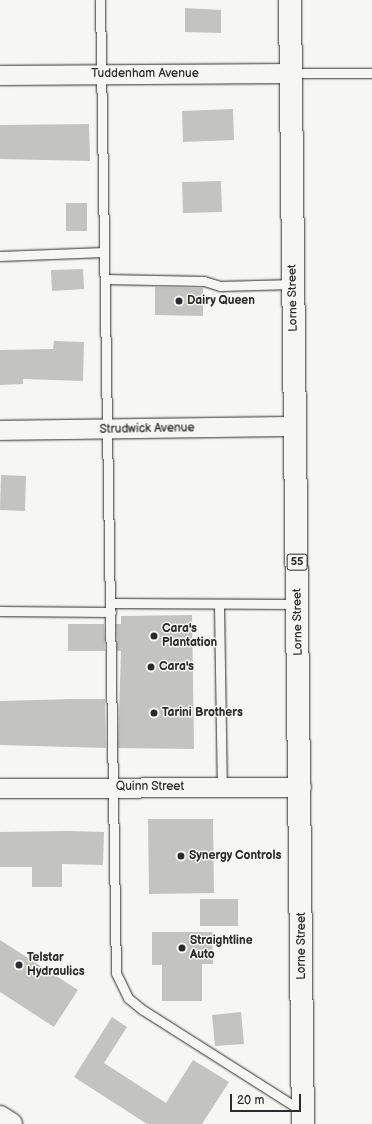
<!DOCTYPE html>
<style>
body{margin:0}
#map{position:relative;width:372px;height:1124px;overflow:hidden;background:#f6f6f2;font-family:"Balsamiq Sans",sans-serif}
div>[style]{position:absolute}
.building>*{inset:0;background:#c3c3c0}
.roads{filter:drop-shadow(0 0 1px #2b2b2b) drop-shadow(0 0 1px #2b2b2b)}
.lane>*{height:9px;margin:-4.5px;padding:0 4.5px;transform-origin:4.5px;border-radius:4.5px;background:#f6f6f2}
.street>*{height:19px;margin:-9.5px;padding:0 9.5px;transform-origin:9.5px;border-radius:9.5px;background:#f6f6f2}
.secondary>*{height:22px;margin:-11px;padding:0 11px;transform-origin:11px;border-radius:11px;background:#f6f6f2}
.primary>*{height:22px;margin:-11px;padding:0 11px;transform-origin:11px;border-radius:11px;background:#f6f6f2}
.dots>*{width:11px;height:11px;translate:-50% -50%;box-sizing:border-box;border:2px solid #f6f6f2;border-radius:50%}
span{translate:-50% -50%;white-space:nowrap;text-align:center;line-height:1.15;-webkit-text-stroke:3px #f6f6f2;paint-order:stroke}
.shield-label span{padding:1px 3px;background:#f6f6f2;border:1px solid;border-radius:3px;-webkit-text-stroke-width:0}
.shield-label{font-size:11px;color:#2b2b2b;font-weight:700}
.street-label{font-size:12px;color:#2b2b2b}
.poi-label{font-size:12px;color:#2b2b2b;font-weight:700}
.left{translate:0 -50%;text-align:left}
.scale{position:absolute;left:230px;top:1094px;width:71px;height:18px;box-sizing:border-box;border:2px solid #2b2b2b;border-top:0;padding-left:5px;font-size:12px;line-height:14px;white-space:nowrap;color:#2b2b2b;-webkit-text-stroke:3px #f6f6f2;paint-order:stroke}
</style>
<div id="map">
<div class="building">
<i style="clip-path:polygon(185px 8px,221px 10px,221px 33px,185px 32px)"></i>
<i style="clip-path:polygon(233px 109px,234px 140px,183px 142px,182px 111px)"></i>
<i style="clip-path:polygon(89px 124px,90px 161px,0 159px,0 125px)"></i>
<i style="clip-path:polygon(221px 181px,222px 212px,183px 213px,182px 182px)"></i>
<i style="clip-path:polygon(66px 203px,87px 203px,87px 231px,66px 231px)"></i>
<i style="clip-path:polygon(83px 269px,84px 289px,52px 291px,51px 270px)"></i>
<i style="clip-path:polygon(155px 287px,203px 288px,203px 316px,155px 315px)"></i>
<i style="clip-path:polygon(54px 341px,84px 342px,83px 381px,23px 379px,23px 384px,0 385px,0 350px,53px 349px)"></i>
<i style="clip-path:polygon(1px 475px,26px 476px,25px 511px,0 510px)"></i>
<i style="clip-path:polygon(192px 615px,194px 749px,118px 748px,121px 651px,117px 651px,116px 624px,121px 624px,121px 616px)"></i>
<i style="clip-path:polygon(68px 624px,104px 624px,105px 651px,68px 651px)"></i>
<i style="clip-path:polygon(73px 699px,105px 699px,106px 748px,0 745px,0 701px)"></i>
<i style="clip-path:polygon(148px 819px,213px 819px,214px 893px,149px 894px)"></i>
<i style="clip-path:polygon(68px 831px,104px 832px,103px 865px,62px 864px,62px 887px,32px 887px,32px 867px,0 867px,0 832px)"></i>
<i style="clip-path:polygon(200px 899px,238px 899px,238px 926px,200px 926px)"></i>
<i style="clip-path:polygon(152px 932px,212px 932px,213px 964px,202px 964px,202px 1001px,162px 1001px,162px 965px,152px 965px)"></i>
<i style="clip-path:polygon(0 940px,78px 990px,54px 1027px,0 992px)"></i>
<i style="clip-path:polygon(241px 1012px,244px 1044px,215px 1046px,212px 1015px)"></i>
<i style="clip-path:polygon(112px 1017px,127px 1027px,104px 1063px,166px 1103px,193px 1060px,229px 1082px,202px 1124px,147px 1124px,74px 1077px)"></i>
</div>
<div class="roads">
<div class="lane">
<i style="left:100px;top:0;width:973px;rotate:89.06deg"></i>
<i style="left:116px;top:973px;width:28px;rotate:64deg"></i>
<i style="left:128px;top:998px;width:19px;rotate:39deg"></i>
<i style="left:143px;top:1010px;width:188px;rotate:32.4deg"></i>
<i style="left:291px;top:73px;width:81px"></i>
<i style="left:0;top:256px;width:104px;rotate:-2.2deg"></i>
<i style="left:105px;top:279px;width:99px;rotate:1.2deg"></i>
<i style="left:204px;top:281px;width:17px;rotate:17deg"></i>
<i style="left:220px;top:286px;width:73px;rotate:-1.6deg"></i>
<i style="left:110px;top:603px;width:187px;rotate:0.3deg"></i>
<i style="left:219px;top:605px;width:182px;rotate:89.1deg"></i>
<i style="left:0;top:611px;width:111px;rotate:0.5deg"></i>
</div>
<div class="street">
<i style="left:0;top:75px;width:291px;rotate:-0.4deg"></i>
<i style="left:0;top:430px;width:295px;rotate:-0.8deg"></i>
<i style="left:0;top:788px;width:301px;rotate:-0.2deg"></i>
</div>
<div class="secondary">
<i style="left:0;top:1117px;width:13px;rotate:32deg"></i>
</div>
<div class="primary">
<i style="left:290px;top:0;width:1124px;rotate:89.34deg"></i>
</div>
</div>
<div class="dots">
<i style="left:179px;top:301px;background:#2b2b2b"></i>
<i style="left:154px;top:636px;background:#2b2b2b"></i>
<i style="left:151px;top:667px;background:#2b2b2b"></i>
<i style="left:154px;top:713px;background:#2b2b2b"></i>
<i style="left:181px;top:856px;background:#2b2b2b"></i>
<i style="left:182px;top:948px;background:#2b2b2b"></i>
<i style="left:19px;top:965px;background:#2b2b2b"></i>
</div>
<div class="shield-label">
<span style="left:297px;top:562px">55</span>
</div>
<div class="street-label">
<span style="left:145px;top:74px">Tuddenham Avenue</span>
<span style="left:293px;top:298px;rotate:-91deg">Lorne Street</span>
<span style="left:147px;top:429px;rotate:-1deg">Strudwick Avenue</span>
<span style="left:298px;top:622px;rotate:-91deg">Lorne Street</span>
<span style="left:150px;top:787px">Quinn Street</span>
<span style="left:302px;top:946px;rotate:-90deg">Lorne Street</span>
</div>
<div class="poi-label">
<span class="left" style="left:187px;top:301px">Dairy Queen</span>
<span class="left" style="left:162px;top:636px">Cara's<br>Plantation</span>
<span class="left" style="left:159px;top:667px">Cara's</span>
<span class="left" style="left:162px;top:713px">Tarini Brothers</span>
<span class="left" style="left:189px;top:856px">Synergy Controls</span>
<span class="left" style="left:190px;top:948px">Straightline<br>Auto</span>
<span class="left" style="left:27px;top:965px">Telstar<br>Hydraulics</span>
</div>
<div class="scale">20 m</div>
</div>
